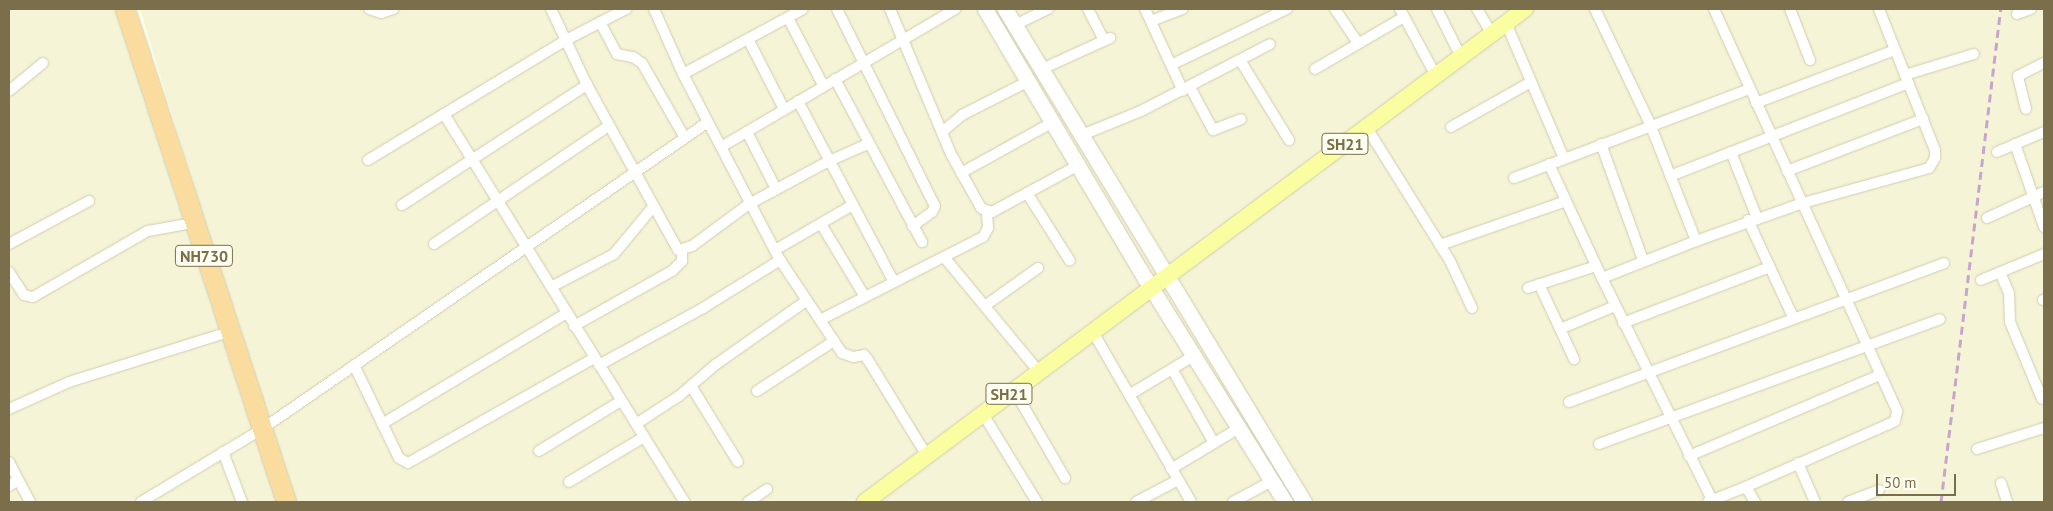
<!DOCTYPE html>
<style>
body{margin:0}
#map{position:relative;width:2053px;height:511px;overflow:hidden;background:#fdfee9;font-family:"PT Sans",sans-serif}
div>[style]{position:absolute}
.residential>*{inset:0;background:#f6f4d7}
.roads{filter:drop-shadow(0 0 1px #d1ccad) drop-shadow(0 0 1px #d1ccad)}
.street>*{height:10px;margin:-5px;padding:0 5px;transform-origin:5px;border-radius:5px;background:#fff}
.secondary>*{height:15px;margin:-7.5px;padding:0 7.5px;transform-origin:7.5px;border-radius:7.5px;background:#fff}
.primary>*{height:16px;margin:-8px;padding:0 8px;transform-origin:8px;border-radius:8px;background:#fbfea0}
.highway>*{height:19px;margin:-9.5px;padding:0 9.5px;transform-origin:9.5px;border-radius:9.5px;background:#fadc9e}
.rail>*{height:3px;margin-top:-1.5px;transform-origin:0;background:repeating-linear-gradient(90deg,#c8a5ca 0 8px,transparent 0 13px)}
span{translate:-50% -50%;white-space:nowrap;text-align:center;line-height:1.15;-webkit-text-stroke:4px #fffff1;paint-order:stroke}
.shield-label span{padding:1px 4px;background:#fffff1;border:1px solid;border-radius:4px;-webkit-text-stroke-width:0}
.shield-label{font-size:16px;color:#7a6f4a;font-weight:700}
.frame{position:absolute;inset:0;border:10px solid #7a6f4a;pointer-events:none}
.scale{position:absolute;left:1876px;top:474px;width:80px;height:22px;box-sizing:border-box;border:2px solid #7a6f4a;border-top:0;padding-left:6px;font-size:15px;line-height:18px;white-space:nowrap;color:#7a6f4a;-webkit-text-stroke:4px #fffff1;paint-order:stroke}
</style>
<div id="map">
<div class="residential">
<i style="clip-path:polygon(9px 9px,117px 9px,277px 502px,9px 502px)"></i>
<i style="clip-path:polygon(140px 9px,2044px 9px,2044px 502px,294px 502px,248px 365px)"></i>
</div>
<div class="roads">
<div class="street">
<i style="left:369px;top:9px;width:13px;rotate:18deg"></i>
<i style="left:381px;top:13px;width:13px;rotate:-18deg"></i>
<i style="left:551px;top:9px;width:84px;rotate:64.7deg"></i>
<i style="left:587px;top:85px;width:188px;rotate:61.1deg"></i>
<i style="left:678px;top:250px;width:15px;rotate:-16deg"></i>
<i style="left:692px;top:246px;width:71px;rotate:-36.4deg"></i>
<i style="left:749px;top:204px;width:91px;rotate:-28.3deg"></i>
<i style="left:829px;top:161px;width:43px;rotate:-23.6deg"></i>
<i style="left:654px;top:9px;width:71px;rotate:66deg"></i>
<i style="left:683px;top:74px;width:210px;rotate:62.5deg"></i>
<i style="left:780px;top:260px;width:112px;rotate:56.3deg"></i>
<i style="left:842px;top:353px;width:12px;rotate:20deg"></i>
<i style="left:853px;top:357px;width:11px;rotate:-10deg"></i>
<i style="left:864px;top:355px;width:6px;rotate:51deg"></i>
<i style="left:868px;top:360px;width:113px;rotate:58.4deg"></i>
<i style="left:837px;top:9px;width:220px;rotate:63.6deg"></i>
<i style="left:935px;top:206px;width:7px;rotate:117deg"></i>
<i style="left:932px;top:212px;width:24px;rotate:144deg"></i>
<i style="left:890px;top:9px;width:157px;rotate:67.2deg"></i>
<i style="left:951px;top:154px;width:62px;rotate:60.9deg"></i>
<i style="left:981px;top:208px;width:12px;rotate:20deg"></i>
<i style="left:992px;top:212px;width:99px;rotate:-28.4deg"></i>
<i style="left:1088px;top:9px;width:35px;rotate:63deg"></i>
<i style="left:1145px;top:9px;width:90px;rotate:65.1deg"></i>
<i style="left:1335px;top:9px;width:41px;rotate:55.9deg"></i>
<i style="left:1400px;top:9px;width:76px;rotate:61.8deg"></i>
<i style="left:1437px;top:9px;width:54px;rotate:63.4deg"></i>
<i style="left:1477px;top:9px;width:29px;rotate:59deg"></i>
<i style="left:1595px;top:9px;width:127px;rotate:64.4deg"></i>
<i style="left:1650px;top:124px;width:126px;rotate:68.5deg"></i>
<i style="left:1696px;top:241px;width:101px;rotate:158.5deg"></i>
<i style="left:1602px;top:278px;width:250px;rotate:63.6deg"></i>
<i style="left:1714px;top:9px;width:442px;rotate:65.5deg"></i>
<i style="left:1897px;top:411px;width:10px;rotate:101deg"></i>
<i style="left:1895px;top:421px;width:7px;rotate:153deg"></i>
<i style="left:1889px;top:424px;width:159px;rotate:156.3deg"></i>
<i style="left:1790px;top:9px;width:55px;rotate:68.6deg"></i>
<i style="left:2017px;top:14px;width:15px;rotate:-20deg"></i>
<i style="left:788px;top:18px;width:76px;rotate:62.4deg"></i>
<i style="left:1151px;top:21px;width:34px;rotate:-21deg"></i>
<i style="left:600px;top:22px;width:36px;rotate:62deg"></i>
<i style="left:617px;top:54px;width:16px;rotate:11deg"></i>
<i style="left:633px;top:57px;width:11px;rotate:34deg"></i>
<i style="left:642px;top:63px;width:86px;rotate:60.2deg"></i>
<i style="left:1506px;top:23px;width:147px;rotate:66.8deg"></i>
<i style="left:1015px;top:25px;width:37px;rotate:-26deg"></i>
<i style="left:748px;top:39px;width:79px;rotate:62.8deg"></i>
<i style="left:1240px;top:60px;width:94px;rotate:58.5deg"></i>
<i style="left:1171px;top:65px;width:129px;rotate:-25.8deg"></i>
<i style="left:1042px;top:69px;width:75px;rotate:-24.5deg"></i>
<i style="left:1315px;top:69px;width:103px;rotate:-30.3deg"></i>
<i style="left:683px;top:74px;width:136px;rotate:-28.4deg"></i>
<i style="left:1905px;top:75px;width:72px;rotate:-16.9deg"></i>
<i style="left:835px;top:79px;width:185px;rotate:61.9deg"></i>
<i style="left:1190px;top:87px;width:49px;rotate:61.9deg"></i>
<i style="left:1213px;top:130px;width:30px;rotate:-21deg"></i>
<i style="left:9px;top:91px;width:44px;rotate:-39.5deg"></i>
<i style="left:798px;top:101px;width:205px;rotate:62.1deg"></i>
<i style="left:1756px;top:103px;width:149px;rotate:-20.9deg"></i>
<i style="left:2026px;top:109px;width:34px;rotate:-104deg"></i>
<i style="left:2018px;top:76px;width:29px;rotate:-27deg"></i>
<i style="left:444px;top:114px;width:457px;rotate:58.2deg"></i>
<i style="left:1451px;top:127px;width:92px;rotate:-29.4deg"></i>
<i style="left:1367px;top:128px;width:157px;rotate:58deg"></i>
<i style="left:1450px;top:261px;width:52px;rotate:64.9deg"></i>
<i style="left:747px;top:132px;width:64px;rotate:63deg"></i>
<i style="left:942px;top:132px;width:26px;rotate:-40deg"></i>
<i style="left:962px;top:115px;width:75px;rotate:-26.9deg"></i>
<i style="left:1082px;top:135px;width:64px;rotate:-22.1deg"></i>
<i style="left:1141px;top:111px;width:145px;rotate:-27.4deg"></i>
<i style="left:1601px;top:144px;width:123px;rotate:70.1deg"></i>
<i style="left:2015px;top:144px;width:88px;rotate:70.7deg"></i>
<i style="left:721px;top:147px;width:272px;rotate:-30.5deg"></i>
<i style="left:1731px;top:152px;width:71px;rotate:68.5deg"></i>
<i style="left:1997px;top:152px;width:51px;rotate:-23.1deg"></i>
<i style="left:368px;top:160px;width:232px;rotate:-31.2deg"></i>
<i style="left:566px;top:40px;width:68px;rotate:-27.3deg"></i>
<i style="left:1549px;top:164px;width:126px;rotate:65.1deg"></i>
<i style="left:1787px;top:171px;width:146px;rotate:-20.9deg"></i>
<i style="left:961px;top:173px;width:105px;rotate:-29deg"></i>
<i style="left:1670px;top:176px;width:256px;rotate:-21.3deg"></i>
<i style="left:1514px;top:178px;width:252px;rotate:-20.7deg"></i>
<i style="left:1027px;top:193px;width:80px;rotate:57.7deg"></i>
<i style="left:402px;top:205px;width:221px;rotate:-33deg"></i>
<i style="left:1987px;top:218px;width:63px;rotate:-24.5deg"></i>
<i style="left:1748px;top:220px;width:107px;rotate:65.1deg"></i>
<i style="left:821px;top:224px;width:85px;rotate:58.9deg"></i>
<i style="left:1696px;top:241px;width:114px;rotate:-19.6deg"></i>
<i style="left:1803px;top:203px;width:131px;rotate:-15.5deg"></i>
<i style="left:1929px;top:168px;width:12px;rotate:-59deg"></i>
<i style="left:1935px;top:158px;width:8px;rotate:-90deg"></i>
<i style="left:1935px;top:150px;width:152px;rotate:-111.7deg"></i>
<i style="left:9px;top:244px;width:91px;rotate:-28.3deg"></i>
<i style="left:434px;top:244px;width:210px;rotate:-34.1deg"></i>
<i style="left:1440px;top:245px;width:133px;rotate:-19.2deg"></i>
<i style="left:775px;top:250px;width:88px;rotate:-30.1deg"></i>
<i style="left:944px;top:257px;width:149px;rotate:50.4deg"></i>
<i style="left:9px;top:272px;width:27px;rotate:57deg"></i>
<i style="left:24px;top:295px;width:9px;rotate:13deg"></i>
<i style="left:33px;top:297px;width:133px;rotate:-29.9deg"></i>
<i style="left:148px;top:231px;width:46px;rotate:-10.1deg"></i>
<i style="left:2000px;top:272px;width:23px;rotate:67deg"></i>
<i style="left:2009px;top:293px;width:29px;rotate:88deg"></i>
<i style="left:2010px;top:322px;width:83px;rotate:67.4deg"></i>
<i style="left:1981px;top:280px;width:68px;rotate:-22.4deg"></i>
<i style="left:1539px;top:284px;width:83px;rotate:65deg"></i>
<i style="left:551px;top:287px;width:71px;rotate:-27.6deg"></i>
<i style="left:614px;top:254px;width:61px;rotate:-50.3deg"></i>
<i style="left:1528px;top:288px;width:71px;rotate:-17.9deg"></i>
<i style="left:2043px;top:300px;width:1px"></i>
<i style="left:986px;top:305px;width:64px;rotate:-35.4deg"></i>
<i style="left:820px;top:320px;width:183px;rotate:-27deg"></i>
<i style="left:983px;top:237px;width:10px;rotate:-61deg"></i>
<i style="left:988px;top:228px;width:16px;rotate:-94deg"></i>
<i style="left:1623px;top:323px;width:157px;rotate:-20.9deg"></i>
<i style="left:574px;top:326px;width:112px;rotate:-29.3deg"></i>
<i style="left:672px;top:271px;width:14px;rotate:-45deg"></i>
<i style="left:682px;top:261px;width:10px;rotate:-90deg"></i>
<i style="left:1560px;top:329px;width:60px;rotate:-22.7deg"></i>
<i style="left:1093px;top:332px;width:196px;rotate:60deg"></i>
<i style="left:354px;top:365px;width:103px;rotate:64.2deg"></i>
<i style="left:399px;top:458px;width:10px;rotate:29deg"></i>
<i style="left:408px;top:463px;width:214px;rotate:-29.4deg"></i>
<i style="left:599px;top:365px;width:119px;rotate:-28.7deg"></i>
<i style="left:703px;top:308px;width:91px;rotate:-31.9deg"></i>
<i style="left:1172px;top:369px;width:85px;rotate:60.4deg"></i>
<i style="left:691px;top:386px;width:89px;rotate:58.3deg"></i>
<i style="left:1014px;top:390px;width:102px;rotate:59.9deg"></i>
<i style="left:757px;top:391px;width:92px;rotate:-33deg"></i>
<i style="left:1129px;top:395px;width:77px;rotate:-31.2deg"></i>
<i style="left:1569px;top:402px;width:400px;rotate:-20.3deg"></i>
<i style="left:9px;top:409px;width:66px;rotate:-24.2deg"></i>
<i style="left:69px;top:382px;width:168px;rotate:-17.4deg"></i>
<i style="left:983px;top:414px;width:103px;rotate:58.5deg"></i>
<i style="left:382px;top:424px;width:216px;rotate:-31deg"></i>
<i style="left:636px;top:424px;width:51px;rotate:-33.1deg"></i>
<i style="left:679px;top:396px;width:48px;rotate:-40.7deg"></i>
<i style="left:715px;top:365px;width:111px;rotate:-35.1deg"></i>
<i style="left:1599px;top:444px;width:363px;rotate:-20.1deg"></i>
<i style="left:1977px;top:449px;width:70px;rotate:-17.4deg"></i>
<i style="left:539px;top:451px;width:96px;rotate:-31.4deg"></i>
<i style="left:223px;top:452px;width:53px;rotate:69.2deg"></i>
<i style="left:1689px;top:456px;width:207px;rotate:-23deg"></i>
<i style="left:9px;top:462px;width:45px;rotate:62.3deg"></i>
<i style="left:1798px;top:463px;width:43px;rotate:66.4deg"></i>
<i style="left:1171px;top:469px;width:79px;rotate:-31.1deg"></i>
<i style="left:569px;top:482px;width:87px;rotate:-31deg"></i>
<i style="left:2001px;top:483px;width:20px;rotate:72deg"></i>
<i style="left:9px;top:486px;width:11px;rotate:-34deg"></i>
<i style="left:141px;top:502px;width:141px;rotate:-31.1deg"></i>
<i style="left:262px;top:429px;width:541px;rotate:-34.54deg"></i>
<i style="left:748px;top:502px;width:23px;rotate:-34deg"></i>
<i style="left:1136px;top:502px;width:47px;rotate:-27.6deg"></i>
<i style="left:1233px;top:502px;width:44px;rotate:-28.3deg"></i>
<i style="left:1708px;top:502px;width:38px;rotate:-22deg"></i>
<i style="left:1743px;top:488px;width:5px;rotate:22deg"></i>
<i style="left:1748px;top:490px;width:14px;rotate:60deg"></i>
<i style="left:1848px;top:502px;width:33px;rotate:-21deg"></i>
</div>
<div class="secondary">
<i style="left:985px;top:9px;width:313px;rotate:59.3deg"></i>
<i style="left:1145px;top:278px;width:264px;rotate:58deg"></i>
<i style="left:1005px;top:9px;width:577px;rotate:58.76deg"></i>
</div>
<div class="primary">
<i style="left:865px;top:502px;width:824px;rotate:-36.76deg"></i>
</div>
<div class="highway">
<i style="left:125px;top:9px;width:519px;rotate:71.91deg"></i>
</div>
</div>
<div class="rail">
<i style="left:1941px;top:502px;width:497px;rotate:-83.1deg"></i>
</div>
<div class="shield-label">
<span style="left:1345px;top:144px">SH21</span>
<span style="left:204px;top:256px">NH730</span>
<span style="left:1009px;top:394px">SH21</span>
</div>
<div class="frame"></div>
<div class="scale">50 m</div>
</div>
